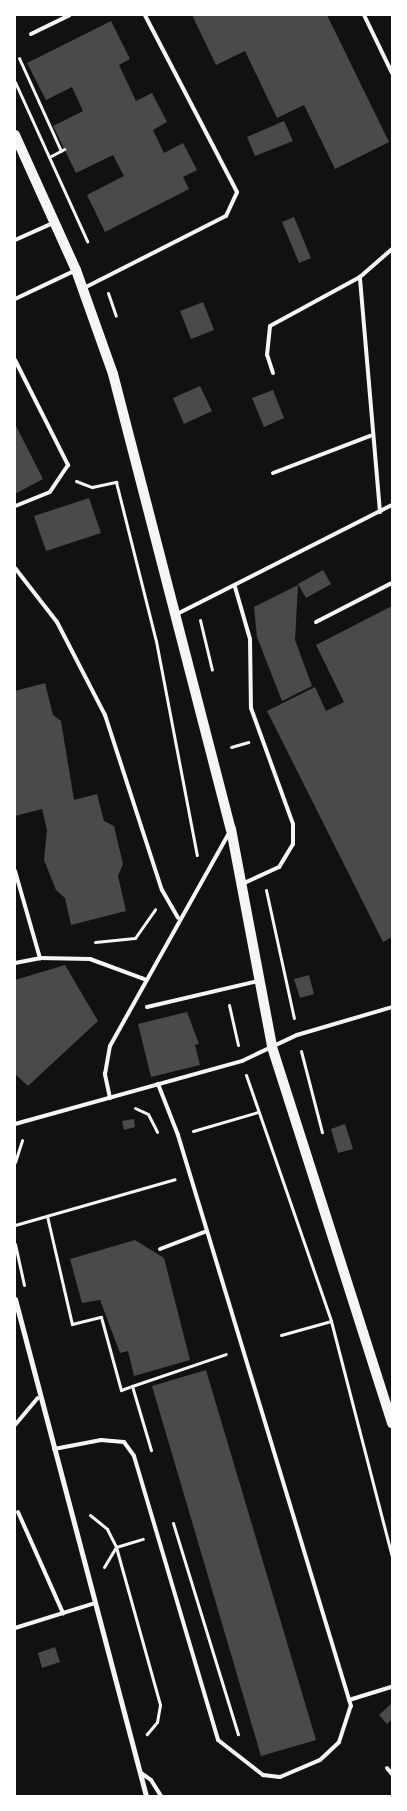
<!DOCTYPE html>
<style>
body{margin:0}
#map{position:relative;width:407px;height:1811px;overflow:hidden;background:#111;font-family:"Alegreya Sans",sans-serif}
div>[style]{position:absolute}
.building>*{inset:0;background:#4a4a4a}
.path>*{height:3px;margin:-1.5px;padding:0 1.5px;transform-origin:1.5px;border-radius:1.5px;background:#f5f5f5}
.service>*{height:4px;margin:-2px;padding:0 2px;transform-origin:2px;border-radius:2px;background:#f5f5f5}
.minor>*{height:5px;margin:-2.5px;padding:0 2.5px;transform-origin:2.5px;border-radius:2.5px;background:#f5f5f5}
.secondary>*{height:10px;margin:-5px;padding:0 5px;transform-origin:5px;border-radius:5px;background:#f5f5f5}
span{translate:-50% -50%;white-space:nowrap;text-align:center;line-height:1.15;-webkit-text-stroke:4px #fff;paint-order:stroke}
.frame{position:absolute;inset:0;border:16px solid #fff;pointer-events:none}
</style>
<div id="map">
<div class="building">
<i style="clip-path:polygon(192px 15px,327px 15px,389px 142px,335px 169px,304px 105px,277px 118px,245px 51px,216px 65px)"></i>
<i style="clip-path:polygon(111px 21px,130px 59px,119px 65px,136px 101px,152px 93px,167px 122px,153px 130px,164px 153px,183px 143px,197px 170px,183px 177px,189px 189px,105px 232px,87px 195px,124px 176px,113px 155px,76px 173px,53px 126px,83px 111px,72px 87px,46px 100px,27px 63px)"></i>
<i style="clip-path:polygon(284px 121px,293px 141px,255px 156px,247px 137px)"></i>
<i style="clip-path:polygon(294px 217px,311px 258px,299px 263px,282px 222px)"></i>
<i style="clip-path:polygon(203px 302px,214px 330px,191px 339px,180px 311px)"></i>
<i style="clip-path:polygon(200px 386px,212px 411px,184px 424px,173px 398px)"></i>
<i style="clip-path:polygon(273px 390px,284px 418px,264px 427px,252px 398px)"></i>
<i style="clip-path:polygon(15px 424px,43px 479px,15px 494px)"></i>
<i style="clip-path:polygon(89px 498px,101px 533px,46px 551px,34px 516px)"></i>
<i style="clip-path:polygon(323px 570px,331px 584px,306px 598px,298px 584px)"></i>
<i style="clip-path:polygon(298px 585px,295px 640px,312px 686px,282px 701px,257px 637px,254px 607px)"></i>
<i style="clip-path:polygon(392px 606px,392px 937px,383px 942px,267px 711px,315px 687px,326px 711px,344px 702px,316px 645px)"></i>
<i style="clip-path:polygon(45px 683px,53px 715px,61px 721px,74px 800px,97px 794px,104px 821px,114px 826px,123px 864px,118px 876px,126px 911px,71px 925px,65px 898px,56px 890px,44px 860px,47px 830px,42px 809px,15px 816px,15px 691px)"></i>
<i style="clip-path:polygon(65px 965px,98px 1021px,28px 1086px,15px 1074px,15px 980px)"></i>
<i style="clip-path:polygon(309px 975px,314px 994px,300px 998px,294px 979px)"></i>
<i style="clip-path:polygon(187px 1012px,199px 1044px,195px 1045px,200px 1065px,151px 1077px,138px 1024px)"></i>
<i style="clip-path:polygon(134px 1119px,135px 1127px,124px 1130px,122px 1121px)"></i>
<i style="clip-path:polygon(345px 1124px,353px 1149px,338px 1153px,331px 1129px)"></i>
<i style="clip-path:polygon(135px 1240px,164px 1258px,190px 1360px,134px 1376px,128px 1351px,120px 1353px,100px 1300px,82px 1303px,70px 1259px)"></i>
<i style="clip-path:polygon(206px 1370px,316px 1740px,261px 1756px,152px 1386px)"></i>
<i style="clip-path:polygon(55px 1647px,60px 1662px,42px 1668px,38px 1653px)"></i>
<i style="clip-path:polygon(392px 1703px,392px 1719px,387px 1724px,379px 1715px)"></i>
</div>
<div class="path">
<i style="left:19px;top:58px;width:102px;rotate:65.7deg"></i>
<i style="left:15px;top:82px;width:175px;rotate:65.6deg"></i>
<i style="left:51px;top:156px;width:15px;rotate:-28deg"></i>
<i style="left:108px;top:293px;width:24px;rotate:71deg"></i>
<i style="left:76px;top:481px;width:17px;rotate:21deg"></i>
<i style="left:92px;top:487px;width:25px;rotate:-12deg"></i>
<i style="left:116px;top:482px;width:164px;rotate:75.9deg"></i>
<i style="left:156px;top:641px;width:218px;rotate:79.2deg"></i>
<i style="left:200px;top:620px;width:51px;rotate:76.5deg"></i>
<i style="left:231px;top:747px;width:18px;rotate:-16deg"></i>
<i style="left:266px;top:890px;width:131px;rotate:77.7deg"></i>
<i style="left:95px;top:942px;width:40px;rotate:-5.7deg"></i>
<i style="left:135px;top:938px;width:35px;rotate:-55deg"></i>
<i style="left:229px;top:1005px;width:41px;rotate:77.3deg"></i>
<i style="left:301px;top:1051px;width:84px;rotate:75.5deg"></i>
<i style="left:246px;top:1075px;width:260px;rotate:70.9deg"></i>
<i style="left:331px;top:1321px;width:244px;rotate:75.5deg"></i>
<i style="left:135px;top:1108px;width:14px;rotate:25deg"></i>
<i style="left:148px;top:1114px;width:20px;rotate:63deg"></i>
<i style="left:193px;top:1131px;width:68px;rotate:-16.3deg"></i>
<i style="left:15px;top:1162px;width:23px;rotate:-72deg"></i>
<i style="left:47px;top:1216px;width:111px;rotate:77deg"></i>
<i style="left:72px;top:1324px;width:30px;rotate:-14deg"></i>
<i style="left:101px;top:1317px;width:76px;rotate:74.7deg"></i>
<i style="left:121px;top:1390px;width:12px;rotate:-20deg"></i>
<i style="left:132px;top:1386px;width:67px;rotate:73.5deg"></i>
<i style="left:15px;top:1225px;width:166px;rotate:-16deg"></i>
<i style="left:15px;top:1244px;width:42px;rotate:77.6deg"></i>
<i style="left:281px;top:1335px;width:52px;rotate:-15.6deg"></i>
<i style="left:132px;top:1386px;width:99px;rotate:-18.8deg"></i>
<i style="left:90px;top:1515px;width:22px;rotate:39deg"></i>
<i style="left:107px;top:1529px;width:20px;rotate:63deg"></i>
<i style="left:116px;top:1547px;width:164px;rotate:74.4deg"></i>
<i style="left:160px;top:1705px;width:17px;rotate:100deg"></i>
<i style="left:157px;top:1722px;width:16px;rotate:130deg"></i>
<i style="left:173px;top:1523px;width:221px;rotate:72.9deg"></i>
<i style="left:104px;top:1567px;width:23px;rotate:-59deg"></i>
<i style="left:116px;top:1547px;width:28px;rotate:-17deg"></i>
</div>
<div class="service">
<i style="left:364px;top:15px;width:64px;rotate:64.2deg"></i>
<i style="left:31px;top:34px;width:43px;rotate:-26deg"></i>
<i style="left:15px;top:240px;width:42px;rotate:-24.1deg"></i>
<i style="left:84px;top:288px;width:159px;rotate:-26.9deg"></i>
<i style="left:226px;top:216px;width:26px;rotate:-65deg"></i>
<i style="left:237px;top:192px;width:199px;rotate:-117.5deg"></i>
<i style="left:15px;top:299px;width:65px;rotate:-25.4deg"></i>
<i style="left:15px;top:360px;width:118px;rotate:63.2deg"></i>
<i style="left:68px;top:465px;width:32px;rotate:124deg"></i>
<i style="left:50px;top:492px;width:38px;rotate:158deg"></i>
<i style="left:273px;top:373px;width:19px;rotate:-108deg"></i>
<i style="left:267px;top:355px;width:29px;rotate:-84deg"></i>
<i style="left:270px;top:326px;width:102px;rotate:-28.6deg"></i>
<i style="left:273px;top:473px;width:104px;rotate:-20.9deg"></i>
<i style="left:380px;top:512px;width:236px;rotate:-94.9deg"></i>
<i style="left:360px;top:277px;width:43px;rotate:-41.2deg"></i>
<i style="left:15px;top:568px;width:68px;rotate:52.1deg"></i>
<i style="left:57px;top:622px;width:105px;rotate:62.7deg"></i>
<i style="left:105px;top:715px;width:184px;rotate:72deg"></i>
<i style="left:162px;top:890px;width:32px;rotate:60deg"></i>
<i style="left:235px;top:587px;width:54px;rotate:73.9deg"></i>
<i style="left:250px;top:639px;width:69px;rotate:89.2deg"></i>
<i style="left:251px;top:708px;width:123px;rotate:70.1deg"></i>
<i style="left:293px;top:824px;width:20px;rotate:90deg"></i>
<i style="left:293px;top:844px;width:27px;rotate:121deg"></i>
<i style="left:279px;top:867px;width:41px;rotate:155.3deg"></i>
<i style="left:177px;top:614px;width:241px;rotate:-26.9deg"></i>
<i style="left:316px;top:622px;width:85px;rotate:-27.2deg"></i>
<i style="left:15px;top:871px;width:91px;rotate:74deg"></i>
<i style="left:15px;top:963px;width:25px;rotate:-11deg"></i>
<i style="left:40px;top:958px;width:50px;rotate:1.1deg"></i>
<i style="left:90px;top:959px;width:58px;rotate:20.3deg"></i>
<i style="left:147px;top:1007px;width:114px;rotate:-13.2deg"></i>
<i style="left:110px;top:1098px;width:25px;rotate:-102deg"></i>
<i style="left:105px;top:1074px;width:28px;rotate:-80deg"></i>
<i style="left:110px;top:1046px;width:246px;rotate:-60.8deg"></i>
<i style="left:15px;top:1124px;width:236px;rotate:-15.5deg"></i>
<i style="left:242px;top:1061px;width:61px;rotate:-25.3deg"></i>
<i style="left:297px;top:1035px;width:99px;rotate:-16.4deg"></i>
<i style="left:160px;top:1249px;width:50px;rotate:-21deg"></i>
<i style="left:15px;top:1425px;width:35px;rotate:-50deg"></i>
<i style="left:54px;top:1449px;width:48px;rotate:-10.8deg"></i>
<i style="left:101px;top:1440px;width:23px;rotate:5deg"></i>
<i style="left:124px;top:1442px;width:17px;rotate:54deg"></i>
<i style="left:134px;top:1456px;width:296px;rotate:73.5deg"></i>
<i style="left:218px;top:1740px;width:57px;rotate:37.9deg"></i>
<i style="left:263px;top:1775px;width:17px;rotate:7deg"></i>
<i style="left:280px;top:1777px;width:43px;rotate:-23deg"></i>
<i style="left:320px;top:1760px;width:26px;rotate:-43deg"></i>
<i style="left:339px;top:1742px;width:38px;rotate:-72deg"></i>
<i style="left:351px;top:1706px;width:597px;rotate:-106.86deg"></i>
<i style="left:178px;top:1135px;width:55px;rotate:-111.4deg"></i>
<i style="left:18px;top:1512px;width:111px;rotate:66deg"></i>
<i style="left:15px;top:1628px;width:81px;rotate:-17.3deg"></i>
<i style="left:349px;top:1700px;width:44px;rotate:-17.2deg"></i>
<i style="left:387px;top:1768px;width:8px;rotate:50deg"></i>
<i style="left:141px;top:1773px;width:12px;rotate:35deg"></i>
<i style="left:151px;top:1780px;width:19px;rotate:58deg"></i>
</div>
<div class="minor">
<i style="left:15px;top:1299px;width:514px;rotate:75.23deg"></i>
</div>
<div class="secondary">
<i style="left:15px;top:135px;width:148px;rotate:65.7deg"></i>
<i style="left:76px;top:270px;width:110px;rotate:70.4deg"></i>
<i style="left:113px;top:374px;width:470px;rotate:75.5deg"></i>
<i style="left:231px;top:829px;width:222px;rotate:79.3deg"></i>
<i style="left:272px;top:1047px;width:395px;rotate:72.3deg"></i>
</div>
<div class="frame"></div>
</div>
